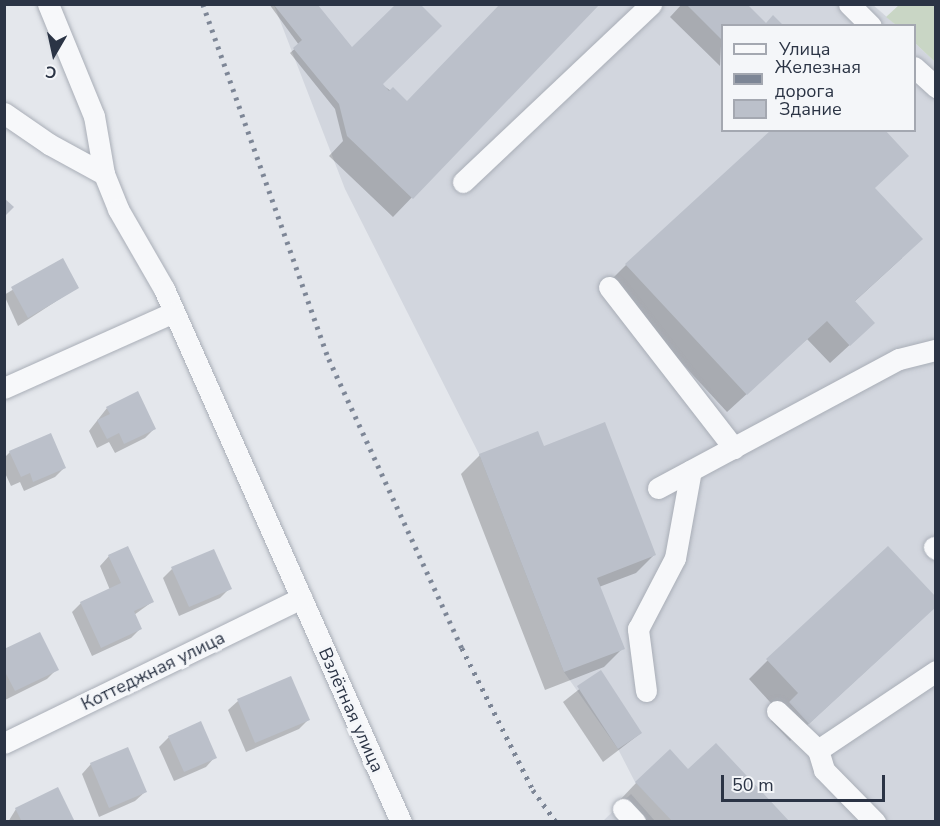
<!DOCTYPE html>
<meta charset="utf-8">
<style>
body{margin:0}
#map{position:relative;width:940px;height:826px;overflow:hidden;background:#e4e7ec;font-family:"Nunito Sans",sans-serif}
div>[style]{position:absolute}
.built>*{inset:0;background:#d2d6de}
.green>*{inset:0;background:#c9d6c5}
.shadow>*{inset:0;background:#0003}
.building>*{inset:0;background:#bbc0ca}
.roads{filter:drop-shadow(0 0 2px #a9aeb7) drop-shadow(0 0 2px #a9aeb7)}
.minor>*{height:21px;margin:-10.5px;padding:0 10.5px;transform-origin:10.5px;border-radius:10.5px;background:#f7f8fa}
.rail>*{height:4.5px;margin-top:-2.25px;transform-origin:0;background:repeating-linear-gradient(90deg,#7d8696 0 3px,transparent 0 9px)}
span{translate:-50% -50%;white-space:nowrap;text-align:center;line-height:1.15;-webkit-text-stroke:6px #f4f6f9;paint-order:stroke}
.street-label{font-size:18px;color:#2b3445}
.frame{position:absolute;inset:0;border:6px solid #2b3445;pointer-events:none}
.legend{position:absolute;left:721px;top:24px;width:195px;height:108px;box-sizing:border-box;background:#f4f6f9;border:2px solid #a4a8b1;margin:0;padding:8px 10px;list-style:none;font-size:18px;color:#2b3445}
.legend li{display:flex;align-items:center;gap:12px;height:30px}
.legend b{width:30px;border:2px solid #a4a8b1}
.north{position:absolute;left:24px;top:24px;width:60px;height:60px;-webkit-text-stroke:4px #f4f6f9;paint-order:stroke;rotate:189deg;font-size:16px;font-weight:700;line-height:24px;text-align:center;color:#2b3445}
.north::after{content:'';display:block;margin:auto;width:21px;height:27px;background:#2b3445;clip-path:polygon(50% 0,100% 100%,50% 72%,0 100%)}
.scale{position:absolute;left:721px;top:775px;width:164px;height:27px;box-sizing:border-box;border:3px solid #2b3445;border-top:0;padding-left:8px;font-size:18px;line-height:21px;white-space:nowrap;color:#2b3445;-webkit-text-stroke:4px #f4f6f9;paint-order:stroke}
</style>
<div id="map">
<div class="built">
<i style="clip-path:polygon(872px 4px,896px 25px,722px 26px,722px 130px,914px 130px,915px 43px,935px 62px,935px 821px,673px 821px,635px 782px,618px 749px,564px 672px,479px 454px,345px 189px,274px 5px)"></i>
<i style="clip-path:polygon(631px 794px,655px 821px,602px 822px)"></i>
</div>
<div class="green">
<i style="clip-path:polygon(899px 5px,935px 5px,935px 62px,915px 43px,914px 26px,896px 25px,886px 17px)"></i>
</div>
<div class="shadow">
<i style="clip-path:polygon(269px 4px,316px 4px,381px 84px,407px 102px,598px 4px,393px 217px,329px 156px,343px 141px,335px 109px,290px 53px,299px 45px)"></i>
<i style="clip-path:polygon(682px 4px,745px 4px,766px 25px,722px 26px,720px 66px,670px 17px)"></i>
<i style="clip-path:polygon(873px 188px,902px 258px,854px 302px,854px 341px,830px 363px,807px 339px,727px 412px,608px 283px,626px 265px)"></i>
<i style="clip-path:polygon(62px 260px,78px 287px,18px 326px,4px 295px)"></i>
<i style="clip-path:polygon(107px 408px,155px 428px,145px 438px,115px 453px,109px 442px,97px 448px,89px 431px)"></i>
<i style="clip-path:polygon(543px 447px,654px 555px,636px 573px,599px 587px,623px 648px,604px 667px,545px 690px,461px 474px,480px 455px)"></i>
<i style="clip-path:polygon(10px 452px,64px 468px,55px 477px,24px 491px,20px 482px,11px 486px,4px 471px,4px 458px)"></i>
<i style="clip-path:polygon(109px 556px,152px 602px,134px 615px,140px 629px,131px 638px,92px 656px,72px 612px,81px 603px,110px 590px,100px 566px)"></i>
<i style="clip-path:polygon(172px 569px,230px 588px,220px 598px,179px 616px,163px 578px)"></i>
<i style="clip-path:polygon(920px 621px,790px 741px,771px 721px,780px 713px,749px 679px,768px 660px)"></i>
<i style="clip-path:polygon(4px 651px,57px 669px,47px 679px,5px 700px)"></i>
<i style="clip-path:polygon(601px 672px,641px 733px,603px 762px,563px 702px)"></i>
<i style="clip-path:polygon(238px 701px,308px 720px,299px 729px,246px 752px,228px 710px)"></i>
<i style="clip-path:polygon(169px 737px,215px 757px,206px 767px,174px 781px,159px 747px)"></i>
<i style="clip-path:polygon(91px 764px,145px 792px,135px 801px,99px 817px,82px 774px)"></i>
<i style="clip-path:polygon(688px 771px,788px 822px,636px 822px,618px 802px,636px 783px)"></i>
<i style="clip-path:polygon(16px 809px,73px 822px,8px 822px)"></i>
</div>
<div class="building">
<i style="clip-path:polygon(396px 4px,420px 4px,442px 26px,383px 84px,389px 91px,393px 87px,407px 101px,500px 4px,600px 4px,413px 199px,347px 136px,339px 104px,293px 48px,302px 40px,274px 5px,318px 5px,352px 47px)"></i>
<i style="clip-path:polygon(686px 4px,747px 4px,766px 23px,773px 15px,784px 26px,722px 26px,722px 40px)"></i>
<i style="clip-path:polygon(771px 130px,885px 130px,909px 156px,875px 188px,923px 239px,855px 301px,875px 323px,850px 346px,827px 321px,747px 395px,625px 264px)"></i>
<i style="clip-path:polygon(4px 198px,14px 207px,4px 217px)"></i>
<i style="clip-path:polygon(63px 258px,79px 288px,28px 318px,11px 287px)"></i>
<i style="clip-path:polygon(138px 391px,156px 429px,124px 444px,119px 433px,107px 439px,97px 420px,110px 414px,106px 407px)"></i>
<i style="clip-path:polygon(605px 422px,656px 555px,597px 578px,625px 649px,564px 672px,479px 454px,538px 431px,544px 446px)"></i>
<i style="clip-path:polygon(51px 433px,66px 468px,33px 482px,30px 473px,21px 477px,9px 451px)"></i>
<i style="clip-path:polygon(128px 546px,154px 602px,134px 611px,142px 629px,101px 648px,80px 602px,121px 583px,108px 555px)"></i>
<i style="clip-path:polygon(888px 546px,936px 597px,936px 607px,809px 724px,789px 702px,798px 693px,766px 659px)"></i>
<i style="clip-path:polygon(214px 549px,232px 589px,189px 607px,171px 567px)"></i>
<i style="clip-path:polygon(40px 632px,59px 670px,15px 691px,4px 670px,4px 649px)"></i>
<i style="clip-path:polygon(601px 670px,642px 733px,618px 749px,577px 686px)"></i>
<i style="clip-path:polygon(291px 676px,310px 720px,255px 743px,237px 699px)"></i>
<i style="clip-path:polygon(201px 721px,217px 758px,184px 772px,168px 736px)"></i>
<i style="clip-path:polygon(716px 743px,790px 822px,673px 822px,635px 782px,670px 749px,688px 769px)"></i>
<i style="clip-path:polygon(128px 747px,147px 792px,109px 808px,90px 763px)"></i>
<i style="clip-path:polygon(58px 787px,75px 822px,22px 822px,15px 808px)"></i>
</div>
<div class="roads">
<div class="minor">
<i style="left:48px;top:4px;width:121px;rotate:67.7deg"></i>
<i style="left:94px;top:116px;width:59px;rotate:80.2deg"></i>
<i style="left:849px;top:4px;width:31px;rotate:45deg"></i>
<i style="left:914px;top:67px;width:30px;rotate:42deg"></i>
<i style="left:4px;top:113px;width:55px;rotate:34.6deg"></i>
<i style="left:49px;top:144px;width:63px;rotate:28.6deg"></i>
<i style="left:104px;top:174px;width:38px;rotate:68deg"></i>
<i style="left:118px;top:209px;width:92px;rotate:60.1deg"></i>
<i style="left:164px;top:289px;width:583px;rotate:66.03deg"></i>
<i style="left:463px;top:182px;width:259px;rotate:-43.4deg"></i>
<i style="left:609px;top:287px;width:204px;rotate:52.2deg"></i>
<i style="left:4px;top:388px;width:186px;rotate:-24.1deg"></i>
<i style="left:658px;top:488px;width:273px;rotate:-28.2deg"></i>
<i style="left:899px;top:359px;width:38px;rotate:-14deg"></i>
<i style="left:934px;top:547px;width:3px;rotate:45deg"></i>
<i style="left:646px;top:691px;width:63px;rotate:-97.4deg"></i>
<i style="left:638px;top:629px;width:80px;rotate:-62.5deg"></i>
<i style="left:675px;top:558px;width:89px;rotate:-79.7deg"></i>
<i style="left:777px;top:711px;width:57px;rotate:43.6deg"></i>
<i style="left:818px;top:750px;width:142px;rotate:-33.8deg"></i>
<i style="left:4px;top:743px;width:331px;rotate:-26deg"></i>
<i style="left:818px;top:750px;width:21px;rotate:73deg"></i>
<i style="left:824px;top:770px;width:73px;rotate:45.6deg"></i>
<i style="left:623px;top:809px;width:18px;rotate:47deg"></i>
</div>
</div>
<div class="rail">
<i style="left:203px;top:4px;width:377px;rotate:70.5deg"></i>
<i style="left:329px;top:359px;width:318px;rotate:65.3deg"></i>
<i style="left:462px;top:648px;width:159px;rotate:63.4deg"></i>
<i style="left:533px;top:790px;width:39px;rotate:54deg"></i>
</div>
<div class="street-label">
<span style="left:153px;top:671px;rotate:-26deg">Коттеджная улица</span>
<span style="left:351px;top:710px;rotate:66deg">Взлётная улица</span>
</div>
<div class="frame"></div>
<ul class="legend">
<li><b style="height:8px;background:#f7f8fa"></b>Улица</li>
<li><b style="height:8px;background:#7d8696"></b>Железная дорога</li>
<li><b style="height:16px;background:#bbc0ca"></b>Здание</li>
</ul>
<div class="north">С</div>
<div class="scale">50 m</div>
</div>
